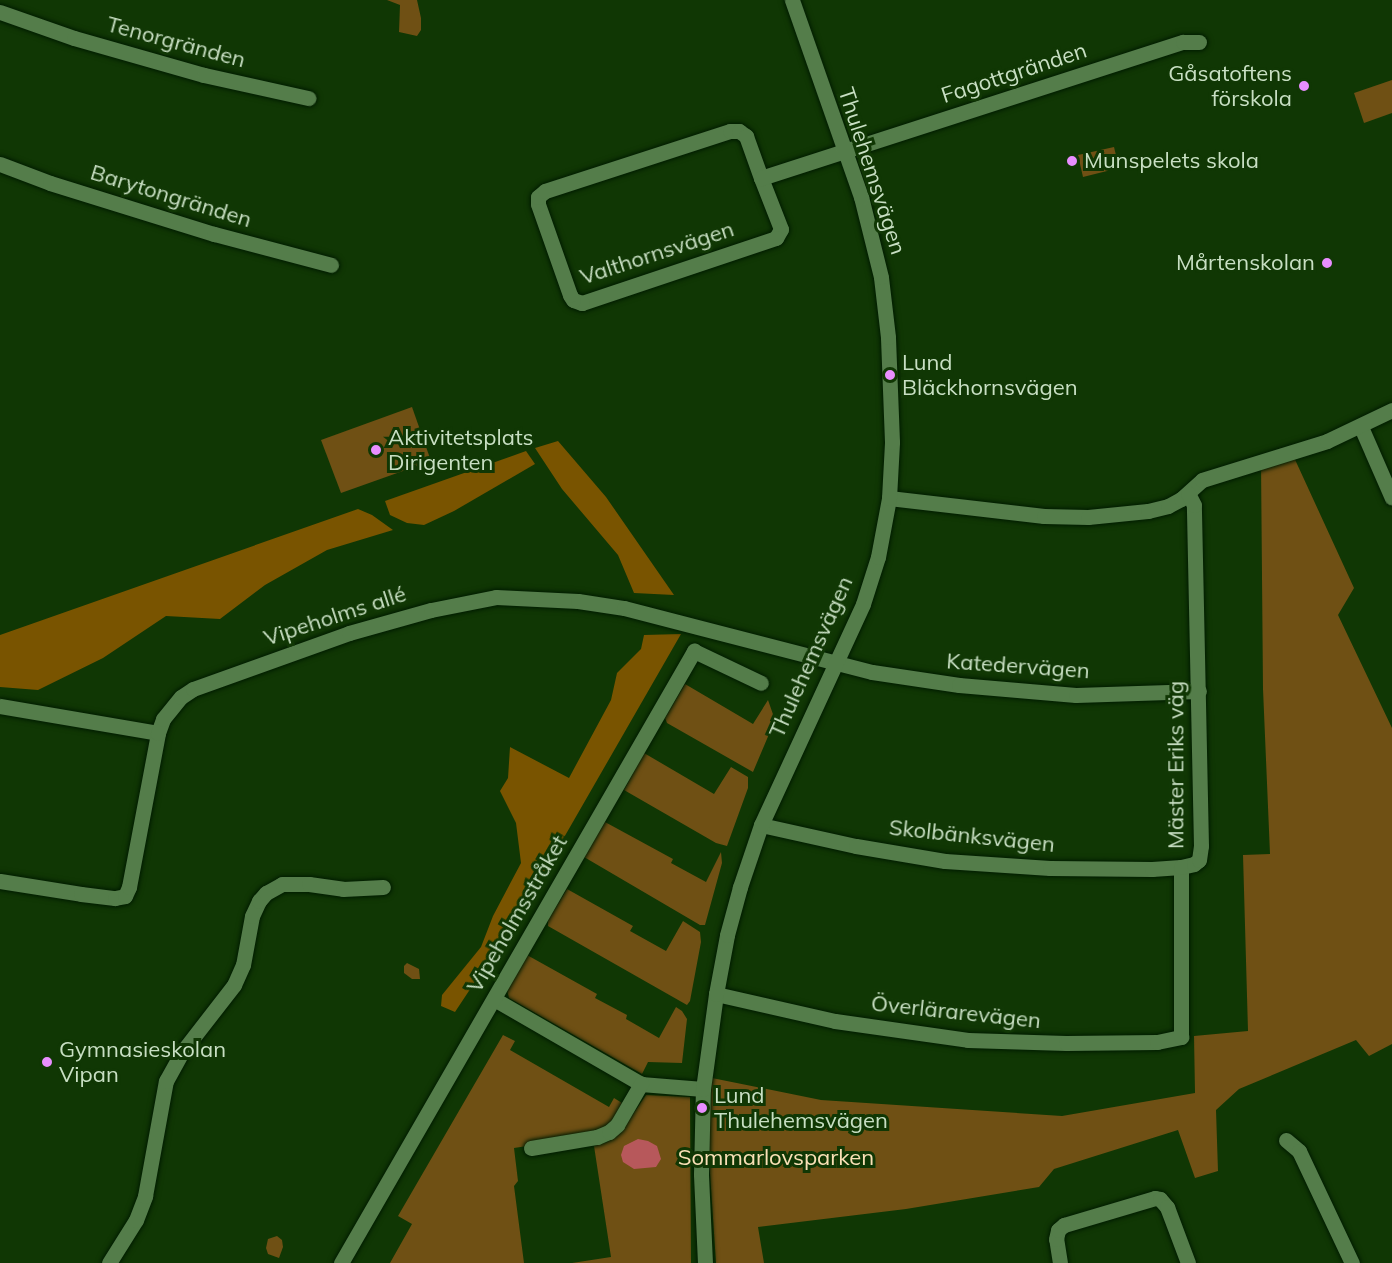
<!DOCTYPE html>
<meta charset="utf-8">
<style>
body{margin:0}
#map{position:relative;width:1392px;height:1263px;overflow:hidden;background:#103704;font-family:Mulish,sans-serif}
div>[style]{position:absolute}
.green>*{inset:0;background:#6f5014}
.forest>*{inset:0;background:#795400}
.water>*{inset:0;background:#b7585b}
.roads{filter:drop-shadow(0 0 2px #011c00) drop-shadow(0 0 2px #011c00)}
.minor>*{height:15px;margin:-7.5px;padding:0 7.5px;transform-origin:7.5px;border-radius:7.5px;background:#547d4a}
.dots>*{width:16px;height:16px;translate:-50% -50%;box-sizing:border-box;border:3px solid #103704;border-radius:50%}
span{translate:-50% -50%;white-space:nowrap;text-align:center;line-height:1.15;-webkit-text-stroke:6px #103704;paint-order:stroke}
.street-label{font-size:22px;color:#c8dfc3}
.poi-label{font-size:22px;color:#c8dfc3}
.right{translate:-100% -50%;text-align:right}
.left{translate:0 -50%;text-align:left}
.park-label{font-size:22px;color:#fae0b6}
</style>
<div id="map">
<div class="green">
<i style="clip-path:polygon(387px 0,417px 0,421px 18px,421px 30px,417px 36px,399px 32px,400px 5px)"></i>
<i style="clip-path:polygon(1392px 80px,1392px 113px,1364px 123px,1354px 93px)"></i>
<i style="clip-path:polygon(1114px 147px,1119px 168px,1083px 177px,1078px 155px)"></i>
<i style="clip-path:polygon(412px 407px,431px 461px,341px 493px,321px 440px)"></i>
<i style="clip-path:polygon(1292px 453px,1354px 588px,1338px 615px,1392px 728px,1392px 1044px,1369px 1056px,1356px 1040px,1239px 1089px,1216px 1110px,1218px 1171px,1195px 1178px,1178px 1130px,1054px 1169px,1039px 1187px,906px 1209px,758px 1227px,764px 1263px,716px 1263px,708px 1143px,712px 1078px,821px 1100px,1062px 1116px,1195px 1093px,1194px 1036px,1248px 1031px,1243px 855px,1270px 854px,1263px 689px,1261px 463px)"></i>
<i style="clip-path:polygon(685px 684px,753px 724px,768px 700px,775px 720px,753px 772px,667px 723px,665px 718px)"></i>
<i style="clip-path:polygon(644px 753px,714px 794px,731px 767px,748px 777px,748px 788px,727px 846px,716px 843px,624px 790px)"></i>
<i style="clip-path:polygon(605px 822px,673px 859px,671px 863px,706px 882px,721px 852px,722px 863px,705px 925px,700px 925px,584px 857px)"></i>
<i style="clip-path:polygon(567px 889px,633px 926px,630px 931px,666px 951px,683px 921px,700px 932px,701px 942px,690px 1001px,687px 1005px,548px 926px,548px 920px)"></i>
<i style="clip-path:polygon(527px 955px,597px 994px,595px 998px,627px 1015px,626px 1019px,659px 1038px,676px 1007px,682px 1011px,687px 1019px,682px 1063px,648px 1062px,642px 1074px,509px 998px,507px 990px)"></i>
<i style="clip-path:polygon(407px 963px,419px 969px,420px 979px,412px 979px,404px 973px,404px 966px)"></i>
<i style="clip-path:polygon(503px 1035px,515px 1041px,510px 1050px,609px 1107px,614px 1098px,622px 1103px,612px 1121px,593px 1136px,514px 1148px,518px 1181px,514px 1186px,524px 1263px,390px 1263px,412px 1224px,398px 1216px)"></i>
<i style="clip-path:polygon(646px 1095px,690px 1097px,691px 1263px,572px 1263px,611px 1257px,594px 1146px,607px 1142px,620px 1133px)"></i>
<i style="clip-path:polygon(277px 1236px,282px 1240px,283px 1247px,279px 1258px,268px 1254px,266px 1248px,268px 1239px)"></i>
</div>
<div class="forest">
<i style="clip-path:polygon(558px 441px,606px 497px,674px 595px,634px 593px,618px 555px,562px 489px,535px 448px)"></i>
<i style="clip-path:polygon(526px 451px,535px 464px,454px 511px,424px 525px,407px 523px,390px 515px,385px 501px)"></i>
<i style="clip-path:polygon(358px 509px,372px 515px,393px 530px,327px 550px,265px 585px,220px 619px,166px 616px,103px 658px,38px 690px,0 687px,0 635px)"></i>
<i style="clip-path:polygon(681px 634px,520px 914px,455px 1012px,441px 1006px,442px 995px,481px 947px,493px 916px,521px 863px,516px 823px,500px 791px,508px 778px,510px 747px,569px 778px,611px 700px,617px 673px,641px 649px,644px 635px)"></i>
</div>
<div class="water">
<i style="clip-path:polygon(638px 1139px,648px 1141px,657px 1146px,661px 1159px,656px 1167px,634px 1169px,623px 1162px,621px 1155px,624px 1146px)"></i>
</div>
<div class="roads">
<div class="minor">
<i style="left:0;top:12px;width:78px;rotate:19.4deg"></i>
<i style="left:74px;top:38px;width:135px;rotate:15.9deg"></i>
<i style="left:204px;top:75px;width:107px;rotate:12.5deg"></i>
<i style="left:0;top:164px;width:53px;rotate:20.8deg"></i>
<i style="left:50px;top:183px;width:172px;rotate:17.3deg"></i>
<i style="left:214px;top:234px;width:121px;rotate:14.8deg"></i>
<i style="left:761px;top:178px;width:55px;rotate:68.6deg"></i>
<i style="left:781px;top:229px;width:10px;rotate:119deg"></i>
<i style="left:776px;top:238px;width:205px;rotate:161.5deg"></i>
<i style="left:582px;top:303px;width:9px;rotate:-162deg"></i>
<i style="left:573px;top:300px;width:6px;rotate:-121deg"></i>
<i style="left:570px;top:295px;width:96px;rotate:-109.4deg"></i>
<i style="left:538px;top:204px;width:7px;rotate:-90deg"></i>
<i style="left:538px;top:197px;width:9px;rotate:-41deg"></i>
<i style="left:545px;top:191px;width:194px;rotate:-18deg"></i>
<i style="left:730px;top:131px;width:9px"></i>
<i style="left:739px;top:131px;width:9px;rotate:36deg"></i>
<i style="left:746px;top:136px;width:45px;rotate:70.3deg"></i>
<i style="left:761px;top:178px;width:443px;rotate:-17.9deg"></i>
<i style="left:1183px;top:42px;width:16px"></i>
<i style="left:1361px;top:427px;width:77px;rotate:66.4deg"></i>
<i style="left:889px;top:498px;width:156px;rotate:6.6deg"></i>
<i style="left:1044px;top:516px;width:44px;rotate:1.3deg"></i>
<i style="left:1088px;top:517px;width:60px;rotate:-5.7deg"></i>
<i style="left:1148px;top:511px;width:21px;rotate:-14deg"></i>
<i style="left:1168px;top:506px;width:15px;rotate:-28deg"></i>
<i style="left:1181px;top:499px;width:28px;rotate:-42deg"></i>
<i style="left:1202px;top:480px;width:131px;rotate:-17.3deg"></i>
<i style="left:1327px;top:441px;width:72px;rotate:-25.5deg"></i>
<i style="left:0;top:706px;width:160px;rotate:9.7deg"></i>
<i style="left:761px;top:825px;width:97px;rotate:12.5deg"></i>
<i style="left:856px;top:846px;width:90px;rotate:9.6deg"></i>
<i style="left:945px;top:861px;width:105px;rotate:3.8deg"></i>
<i style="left:1050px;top:868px;width:102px;rotate:0.6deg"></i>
<i style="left:1152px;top:869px;width:29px;rotate:-4deg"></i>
<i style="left:0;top:881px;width:82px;rotate:9.1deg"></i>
<i style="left:81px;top:894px;width:34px;rotate:7deg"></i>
<i style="left:115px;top:898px;width:10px;rotate:-11deg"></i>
<i style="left:125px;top:896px;width:10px;rotate:-66deg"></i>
<i style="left:129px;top:887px;width:157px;rotate:-79.3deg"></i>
<i style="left:158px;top:733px;width:15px;rotate:-70deg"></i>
<i style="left:163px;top:719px;width:28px;rotate:-51deg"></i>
<i style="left:181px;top:697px;width:14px;rotate:-34deg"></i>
<i style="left:193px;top:689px;width:166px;rotate:-19.7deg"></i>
<i style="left:349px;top:633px;width:85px;rotate:-15.7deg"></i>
<i style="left:431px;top:610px;width:66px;rotate:-11.3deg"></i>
<i style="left:496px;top:597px;width:82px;rotate:2.8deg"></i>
<i style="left:578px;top:601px;width:47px;rotate:8.7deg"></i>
<i style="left:624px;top:608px;width:256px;rotate:14.5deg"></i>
<i style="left:872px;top:672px;width:88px;rotate:8.5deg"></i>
<i style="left:959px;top:685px;width:117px;rotate:4.9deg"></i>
<i style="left:1076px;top:695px;width:123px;rotate:-1.9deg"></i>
<i style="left:716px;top:994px;width:122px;rotate:12.8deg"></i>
<i style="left:835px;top:1021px;width:134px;rotate:8.1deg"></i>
<i style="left:968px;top:1040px;width:98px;rotate:1.8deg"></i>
<i style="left:1066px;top:1043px;width:91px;rotate:-0.6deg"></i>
<i style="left:1157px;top:1042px;width:25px;rotate:-12deg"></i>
<i style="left:1181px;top:1037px;width:170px;rotate:-90deg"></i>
<i style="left:1181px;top:867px;width:13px;rotate:-13deg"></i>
<i style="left:1194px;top:864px;width:6px;rotate:-39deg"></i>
<i style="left:1199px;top:860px;width:14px;rotate:-82deg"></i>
<i style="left:1201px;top:846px;width:341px;rotate:-91.2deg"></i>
<i style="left:1194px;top:505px;width:13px;rotate:-117deg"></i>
<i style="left:494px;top:999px;width:170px;rotate:30deg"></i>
<i style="left:641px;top:1084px;width:62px;rotate:4.6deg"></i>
<i style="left:1286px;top:1140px;width:17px;rotate:40deg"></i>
<i style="left:1299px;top:1151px;width:124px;rotate:64.7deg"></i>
<i style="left:531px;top:1148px;width:67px;rotate:-9.5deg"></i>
<i style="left:597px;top:1137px;width:13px;rotate:-23deg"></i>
<i style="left:609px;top:1132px;width:11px;rotate:-41deg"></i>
<i style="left:617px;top:1125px;width:48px;rotate:-59.7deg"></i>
<i style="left:109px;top:1263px;width:51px;rotate:-57.9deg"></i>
<i style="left:136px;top:1220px;width:26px;rotate:-69deg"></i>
<i style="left:145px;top:1196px;width:117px;rotate:-79.7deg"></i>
<i style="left:166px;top:1081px;width:33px;rotate:-61deg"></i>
<i style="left:182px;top:1052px;width:85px;rotate:-52.2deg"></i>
<i style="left:234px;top:985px;width:22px;rotate:-66deg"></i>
<i style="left:243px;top:965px;width:50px;rotate:-79.6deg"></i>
<i style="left:252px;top:916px;width:17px;rotate:-65deg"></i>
<i style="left:259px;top:901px;width:11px;rotate:-49deg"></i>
<i style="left:266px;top:893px;width:18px;rotate:-29deg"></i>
<i style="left:282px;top:884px;width:27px"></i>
<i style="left:309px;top:884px;width:34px;rotate:8deg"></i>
<i style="left:343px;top:889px;width:40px;rotate:-2.9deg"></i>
<i style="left:341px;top:1263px;width:707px;rotate:-60.02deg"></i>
<i style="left:694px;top:651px;width:74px;rotate:25.5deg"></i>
<i style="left:705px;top:1263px;width:89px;rotate:-92.6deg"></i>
<i style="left:701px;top:1174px;width:85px;rotate:-88.7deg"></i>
<i style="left:703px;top:1089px;width:96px;rotate:-82.2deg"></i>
<i style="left:716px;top:994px;width:60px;rotate:-79.4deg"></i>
<i style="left:727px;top:935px;width:50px;rotate:-74.8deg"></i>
<i style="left:740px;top:887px;width:65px;rotate:-71.3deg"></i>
<i style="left:761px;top:825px;width:243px;rotate:-65.2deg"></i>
<i style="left:863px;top:604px;width:49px;rotate:-72.3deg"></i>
<i style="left:878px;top:557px;width:60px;rotate:-79.4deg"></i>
<i style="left:889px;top:498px;width:56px;rotate:-86.9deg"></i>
<i style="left:892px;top:442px;width:105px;rotate:-92.2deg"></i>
<i style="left:888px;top:337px;width:60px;rotate:-96.7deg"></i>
<i style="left:881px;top:277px;width:82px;rotate:-104deg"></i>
<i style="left:861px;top:197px;width:209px;rotate:-109.3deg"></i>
<i style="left:1060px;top:1263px;width:24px;rotate:-99deg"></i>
<i style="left:1056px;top:1239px;width:9px;rotate:-77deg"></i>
<i style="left:1058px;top:1230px;width:8px;rotate:-40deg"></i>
<i style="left:1064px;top:1225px;width:95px;rotate:-16.5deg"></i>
<i style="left:1155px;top:1198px;width:5px;rotate:11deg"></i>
<i style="left:1160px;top:1199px;width:11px;rotate:49deg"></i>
<i style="left:1167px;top:1207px;width:60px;rotate:69.4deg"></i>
</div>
</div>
<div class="dots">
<i style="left:1304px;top:86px;background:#e98eff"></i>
<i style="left:1072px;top:161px;background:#e98eff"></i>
<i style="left:1327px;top:263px;background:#e98eff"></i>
<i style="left:890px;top:375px;background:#e98eff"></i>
<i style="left:376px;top:450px;background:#e98eff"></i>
<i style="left:47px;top:1062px;background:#e98eff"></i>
<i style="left:702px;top:1108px;background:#e98eff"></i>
</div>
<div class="street-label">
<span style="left:176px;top:42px;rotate:15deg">Tenorgränden</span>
<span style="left:1014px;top:73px;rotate:-18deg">Fagottgränden</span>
<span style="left:872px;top:171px;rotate:72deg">Thulehemsvägen</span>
<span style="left:171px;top:196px;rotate:17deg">Barytongränden</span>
<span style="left:657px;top:253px;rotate:-18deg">Valthornsvägen</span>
<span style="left:335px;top:616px;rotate:-18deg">Vipeholms allé</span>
<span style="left:811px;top:657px;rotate:-66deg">Thulehemsvägen</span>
<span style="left:1018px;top:666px;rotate:4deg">Katedervägen</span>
<span style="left:1176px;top:765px;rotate:-90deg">Mäster Eriks väg</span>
<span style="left:972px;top:836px;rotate:6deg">Skolbänksvägen</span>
<span style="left:517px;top:914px;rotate:-60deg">Vipeholmsstråket</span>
<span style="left:956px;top:1012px;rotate:6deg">Överlärarevägen</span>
</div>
<div class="poi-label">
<span class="right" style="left:1292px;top:86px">Gåsatoftens<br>förskola</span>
<span class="left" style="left:1084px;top:161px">Munspelets skola</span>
<span class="right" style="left:1315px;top:263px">Mårtenskolan</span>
<span class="left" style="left:902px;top:375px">Lund<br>Bläckhornsvägen</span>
<span class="left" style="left:388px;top:450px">Aktivitetsplats<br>Dirigenten</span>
<span class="left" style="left:59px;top:1062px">Gymnasieskolan<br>Vipan</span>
<span class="left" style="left:714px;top:1108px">Lund<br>Thulehemsvägen</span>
</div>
<div class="park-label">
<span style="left:776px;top:1158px">Sommarlovsparken</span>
</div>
</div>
